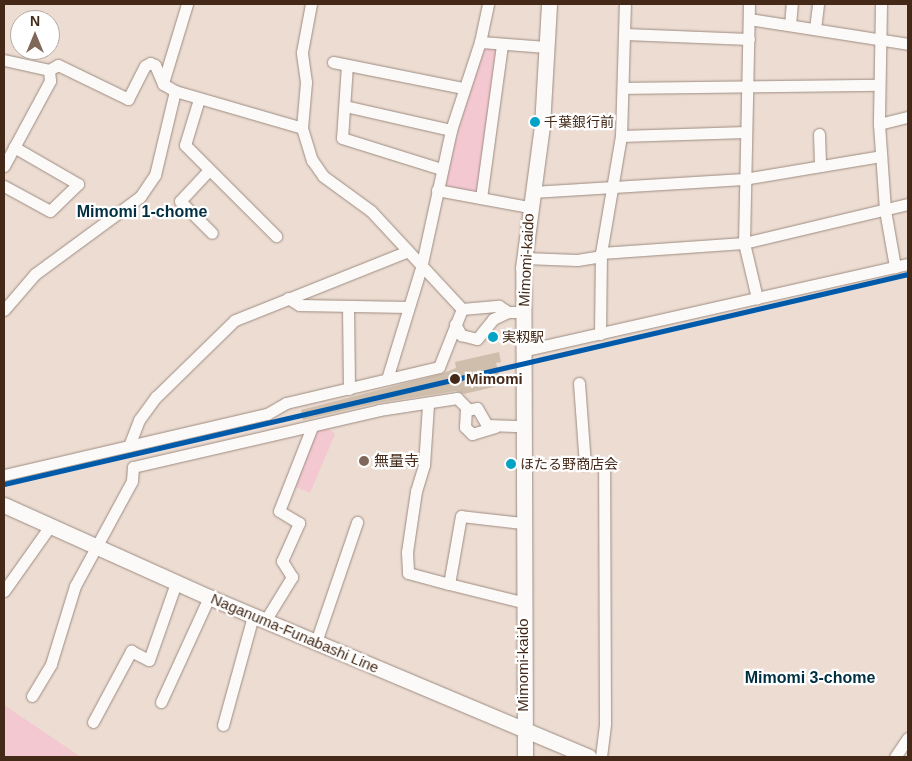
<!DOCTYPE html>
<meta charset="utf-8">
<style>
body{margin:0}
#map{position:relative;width:912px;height:761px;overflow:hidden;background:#ecdcd2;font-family:Arial,"Noto Sans JP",sans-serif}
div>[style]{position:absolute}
.green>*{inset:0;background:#f3c8d1}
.building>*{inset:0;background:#cfbeac}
.roads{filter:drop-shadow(0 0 1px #9e8c80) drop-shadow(0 0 1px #9e8c80)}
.minor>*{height:11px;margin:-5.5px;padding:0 5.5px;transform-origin:5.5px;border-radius:5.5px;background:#fcfaf8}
.major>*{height:15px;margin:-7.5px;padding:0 7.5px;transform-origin:7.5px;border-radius:7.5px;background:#fcfaf8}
.rail-1>*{height:5px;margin:-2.5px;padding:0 2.5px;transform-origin:2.5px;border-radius:2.5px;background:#005aaa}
.dots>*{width:14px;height:14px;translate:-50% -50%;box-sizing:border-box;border:2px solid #fff;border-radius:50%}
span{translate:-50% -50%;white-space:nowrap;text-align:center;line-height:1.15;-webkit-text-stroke:4.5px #fff;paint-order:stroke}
.bus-label{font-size:14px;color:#442918}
.left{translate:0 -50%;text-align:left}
.street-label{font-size:15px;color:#442918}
.stop-label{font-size:15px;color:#442918;font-weight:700}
.poi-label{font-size:15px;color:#442918}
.neighbourhood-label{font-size:16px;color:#002e42;font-weight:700}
.frame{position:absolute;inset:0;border:5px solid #442918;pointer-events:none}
.north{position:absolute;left:10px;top:10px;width:50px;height:50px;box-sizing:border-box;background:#fff;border:1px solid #b4a9a3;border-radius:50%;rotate:0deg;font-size:14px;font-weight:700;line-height:20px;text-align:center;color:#442918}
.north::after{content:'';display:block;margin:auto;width:18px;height:22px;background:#7f6859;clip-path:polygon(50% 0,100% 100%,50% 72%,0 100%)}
</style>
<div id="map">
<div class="green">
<i style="clip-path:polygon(482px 47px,498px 48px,478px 192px,443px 186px)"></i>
<i style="clip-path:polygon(325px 426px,335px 434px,310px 493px,291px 485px,314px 429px)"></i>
<i style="clip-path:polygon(4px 705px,81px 757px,4px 757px)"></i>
</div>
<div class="building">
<i style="clip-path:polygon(499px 352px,501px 362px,496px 363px,502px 385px,464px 394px,456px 391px,378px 403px,303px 420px,301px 410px,441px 374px,456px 368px,455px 362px)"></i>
</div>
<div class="roads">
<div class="minor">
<i style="left:749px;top:4px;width:239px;rotate:91.2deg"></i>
<i style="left:744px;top:243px;width:57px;rotate:76.7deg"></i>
<i style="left:881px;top:4px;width:120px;rotate:91deg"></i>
<i style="left:879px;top:124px;width:86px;rotate:86deg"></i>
<i style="left:885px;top:210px;width:58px;rotate:80deg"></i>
<i style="left:749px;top:19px;width:161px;rotate:8.9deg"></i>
<i style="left:790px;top:25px;width:21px;rotate:-85deg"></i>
<i style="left:815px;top:29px;width:25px;rotate:-83deg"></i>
<i style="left:625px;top:34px;width:124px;rotate:2.3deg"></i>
<i style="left:480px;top:42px;width:39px;rotate:-78deg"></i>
<i style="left:4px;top:60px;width:46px;rotate:12.5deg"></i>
<i style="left:49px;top:70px;width:10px;rotate:-29deg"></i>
<i style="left:58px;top:65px;width:78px;rotate:25.9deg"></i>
<i style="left:128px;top:99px;width:37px;rotate:-63deg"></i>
<i style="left:145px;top:66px;width:6px;rotate:-31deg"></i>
<i style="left:150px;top:63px;width:5px;rotate:22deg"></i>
<i style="left:155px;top:65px;width:21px;rotate:67deg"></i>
<i style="left:163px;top:84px;width:14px;rotate:30deg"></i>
<i style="left:175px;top:91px;width:132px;rotate:16.2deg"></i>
<i style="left:302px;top:128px;width:34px;rotate:73deg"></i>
<i style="left:312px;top:160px;width:19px;rotate:55deg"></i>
<i style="left:323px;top:176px;width:59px;rotate:36.1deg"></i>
<i style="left:371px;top:211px;width:134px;rotate:47.1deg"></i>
<i style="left:333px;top:62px;width:133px;rotate:11.3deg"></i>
<i style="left:347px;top:65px;width:73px;rotate:93.9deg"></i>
<i style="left:342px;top:138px;width:104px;rotate:17.4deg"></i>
<i style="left:163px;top:83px;width:83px;rotate:-73.1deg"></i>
<i style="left:623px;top:88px;width:253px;rotate:-0.7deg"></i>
<i style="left:199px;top:99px;width:48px;rotate:106.9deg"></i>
<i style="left:185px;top:145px;width:129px;rotate:45deg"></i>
<i style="left:345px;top:106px;width:109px;rotate:12.8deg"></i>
<i style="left:879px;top:124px;width:30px;rotate:-14deg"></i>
<i style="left:302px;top:128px;width:46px;rotate:-85deg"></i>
<i style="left:306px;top:82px;width:30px;rotate:-98deg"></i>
<i style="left:302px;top:52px;width:49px;rotate:-79.4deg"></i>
<i style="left:819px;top:134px;width:32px;rotate:88deg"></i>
<i style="left:621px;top:136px;width:125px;rotate:-1.8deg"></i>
<i style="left:4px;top:166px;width:97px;rotate:-61.6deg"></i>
<i style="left:50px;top:81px;width:11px;rotate:-95deg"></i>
<i style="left:209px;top:170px;width:42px;rotate:133.1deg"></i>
<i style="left:180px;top:201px;width:45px;rotate:45deg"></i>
<i style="left:4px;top:186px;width:52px;rotate:28.5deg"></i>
<i style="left:50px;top:211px;width:39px;rotate:-44deg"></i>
<i style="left:78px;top:184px;width:74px;rotate:-150deg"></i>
<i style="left:437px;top:190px;width:94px;rotate:10.5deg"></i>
<i style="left:532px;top:192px;width:212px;rotate:-3.5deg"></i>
<i style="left:744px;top:179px;width:139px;rotate:-9.5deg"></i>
<i style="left:481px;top:198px;width:155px;rotate:-82.2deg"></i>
<i style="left:601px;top:253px;width:143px;rotate:-4deg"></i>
<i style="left:744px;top:243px;width:169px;rotate:-13.4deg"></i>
<i style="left:524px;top:258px;width:53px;rotate:2.2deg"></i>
<i style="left:577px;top:260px;width:24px;rotate:-9deg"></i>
<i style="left:288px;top:298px;width:13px;rotate:32deg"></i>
<i style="left:299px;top:305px;width:109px;rotate:1.1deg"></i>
<i style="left:348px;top:306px;width:83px;rotate:89.3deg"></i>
<i style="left:4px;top:310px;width:48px;rotate:-49.3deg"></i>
<i style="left:35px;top:274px;width:130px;rotate:-36.3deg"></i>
<i style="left:140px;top:197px;width:27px;rotate:-56deg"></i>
<i style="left:155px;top:175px;width:86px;rotate:-76.6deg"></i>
<i style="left:455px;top:324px;width:13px;rotate:61deg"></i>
<i style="left:461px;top:335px;width:16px;rotate:14deg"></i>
<i style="left:477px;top:339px;width:26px;rotate:-51deg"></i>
<i style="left:493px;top:319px;width:17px;rotate:-25deg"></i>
<i style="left:600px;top:334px;width:81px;rotate:-89.3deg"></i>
<i style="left:601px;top:253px;width:119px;rotate:-80.3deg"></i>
<i style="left:621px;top:136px;width:132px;rotate:-88.3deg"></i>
<i style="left:522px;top:351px;width:396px;rotate:-12.7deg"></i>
<i style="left:387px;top:379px;width:116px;rotate:-73deg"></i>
<i style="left:421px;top:268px;width:141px;rotate:-77.7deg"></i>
<i style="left:451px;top:130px;width:93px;rotate:-71.8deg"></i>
<i style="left:480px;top:42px;width:67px;rotate:4.3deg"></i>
<i style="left:579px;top:383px;width:82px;rotate:85.8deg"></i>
<i style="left:428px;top:405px;width:60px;rotate:93.8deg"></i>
<i style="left:424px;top:465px;width:27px;rotate:107deg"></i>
<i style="left:416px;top:491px;width:62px;rotate:98.4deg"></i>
<i style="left:407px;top:552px;width:21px;rotate:87deg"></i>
<i style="left:408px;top:573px;width:42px;rotate:15deg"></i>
<i style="left:495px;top:427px;width:24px;rotate:163deg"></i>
<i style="left:472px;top:434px;width:10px;rotate:-135deg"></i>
<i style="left:465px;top:427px;width:17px;rotate:-87deg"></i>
<i style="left:466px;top:410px;width:11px;rotate:-10deg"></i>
<i style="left:477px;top:408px;width:20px;rotate:60deg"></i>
<i style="left:487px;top:425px;width:35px;rotate:2deg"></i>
<i style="left:129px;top:446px;width:28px;rotate:-69deg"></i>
<i style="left:139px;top:420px;width:29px;rotate:-54deg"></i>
<i style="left:156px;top:397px;width:110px;rotate:-44.3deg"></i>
<i style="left:235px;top:320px;width:186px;rotate:-21.7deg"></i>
<i style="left:4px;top:475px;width:270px;rotate:-13.1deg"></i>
<i style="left:267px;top:414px;width:22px;rotate:-30deg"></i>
<i style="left:286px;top:403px;width:157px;rotate:-13.2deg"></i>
<i style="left:439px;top:367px;width:62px;rotate:-68.4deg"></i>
<i style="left:462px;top:309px;width:37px;rotate:-5deg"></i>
<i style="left:499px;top:306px;width:11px;rotate:34deg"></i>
<i style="left:508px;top:312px;width:15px"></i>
<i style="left:522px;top:523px;width:61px;rotate:-173.5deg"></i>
<i style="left:461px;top:516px;width:69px;rotate:100deg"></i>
<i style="left:449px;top:584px;width:75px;rotate:13.9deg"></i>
<i style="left:4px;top:591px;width:80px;rotate:-54.7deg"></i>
<i style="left:265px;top:621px;width:52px;rotate:-58.5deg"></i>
<i style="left:292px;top:577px;width:19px;rotate:-122deg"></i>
<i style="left:282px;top:561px;width:42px;rotate:-65.9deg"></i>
<i style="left:299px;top:523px;width:23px;rotate:-149deg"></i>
<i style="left:279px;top:511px;width:90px;rotate:-68.6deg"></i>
<i style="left:316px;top:642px;width:127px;rotate:-71.1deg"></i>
<i style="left:32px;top:696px;width:37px;rotate:-59deg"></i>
<i style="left:51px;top:664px;width:82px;rotate:-72.9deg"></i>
<i style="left:75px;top:586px;width:119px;rotate:-61.5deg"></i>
<i style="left:132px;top:481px;width:14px;rotate:-86deg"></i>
<i style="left:133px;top:467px;width:253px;rotate:-13deg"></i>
<i style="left:379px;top:410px;width:79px;rotate:-8.7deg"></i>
<i style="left:457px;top:398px;width:16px;rotate:45deg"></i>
<i style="left:161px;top:702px;width:115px;rotate:-65.4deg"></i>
<i style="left:93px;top:722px;width:81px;rotate:-61.8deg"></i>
<i style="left:131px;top:651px;width:20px;rotate:27deg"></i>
<i style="left:149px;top:660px;width:82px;rotate:-70.7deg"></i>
<i style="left:223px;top:725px;width:113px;rotate:-74.6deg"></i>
<i style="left:601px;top:757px;width:34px;rotate:-83deg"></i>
<i style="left:605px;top:723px;width:258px;rotate:-90.2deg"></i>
<i style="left:895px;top:757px;width:23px;rotate:-56deg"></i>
</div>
<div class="major">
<i style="left:4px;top:505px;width:225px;rotate:24.2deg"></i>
<i style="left:209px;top:597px;width:412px;rotate:22.8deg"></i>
<i style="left:525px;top:757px;width:489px;rotate:-90.2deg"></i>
<i style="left:523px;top:268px;width:143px;rotate:-82.4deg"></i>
<i style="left:542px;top:126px;width:122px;rotate:-86.7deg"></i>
</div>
</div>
<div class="rail-1">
<i style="left:4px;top:484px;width:928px;rotate:-13.08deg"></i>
</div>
<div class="dots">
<i style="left:535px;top:122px;background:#03a3c5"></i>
<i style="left:493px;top:337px;background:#03a3c5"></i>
<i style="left:455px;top:379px;background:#442918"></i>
<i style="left:364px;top:461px;background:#7f6859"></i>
<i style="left:511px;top:464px;background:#03a3c5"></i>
</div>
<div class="bus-label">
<span class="left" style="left:544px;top:122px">千葉銀行前</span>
<span class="left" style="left:502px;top:337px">実籾駅</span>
<span class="left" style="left:520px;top:464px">ほたる野商店会</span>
</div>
<div class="street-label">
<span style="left:526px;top:260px;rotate:-87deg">Mimomi-kaido</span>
<span style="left:295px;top:633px;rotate:23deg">Naganuma-Funabashi Line</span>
<span style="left:523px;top:665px;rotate:-90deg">Mimomi-kaido</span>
</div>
<div class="stop-label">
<span class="left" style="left:466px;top:379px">Mimomi</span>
</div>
<div class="poi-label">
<span class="left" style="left:374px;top:461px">無量寺</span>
</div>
<div class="neighbourhood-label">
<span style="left:142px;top:212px">Mimomi 1-chome</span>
<span style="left:810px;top:678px">Mimomi 3-chome</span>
</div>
<div class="frame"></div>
<div class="north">N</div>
</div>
